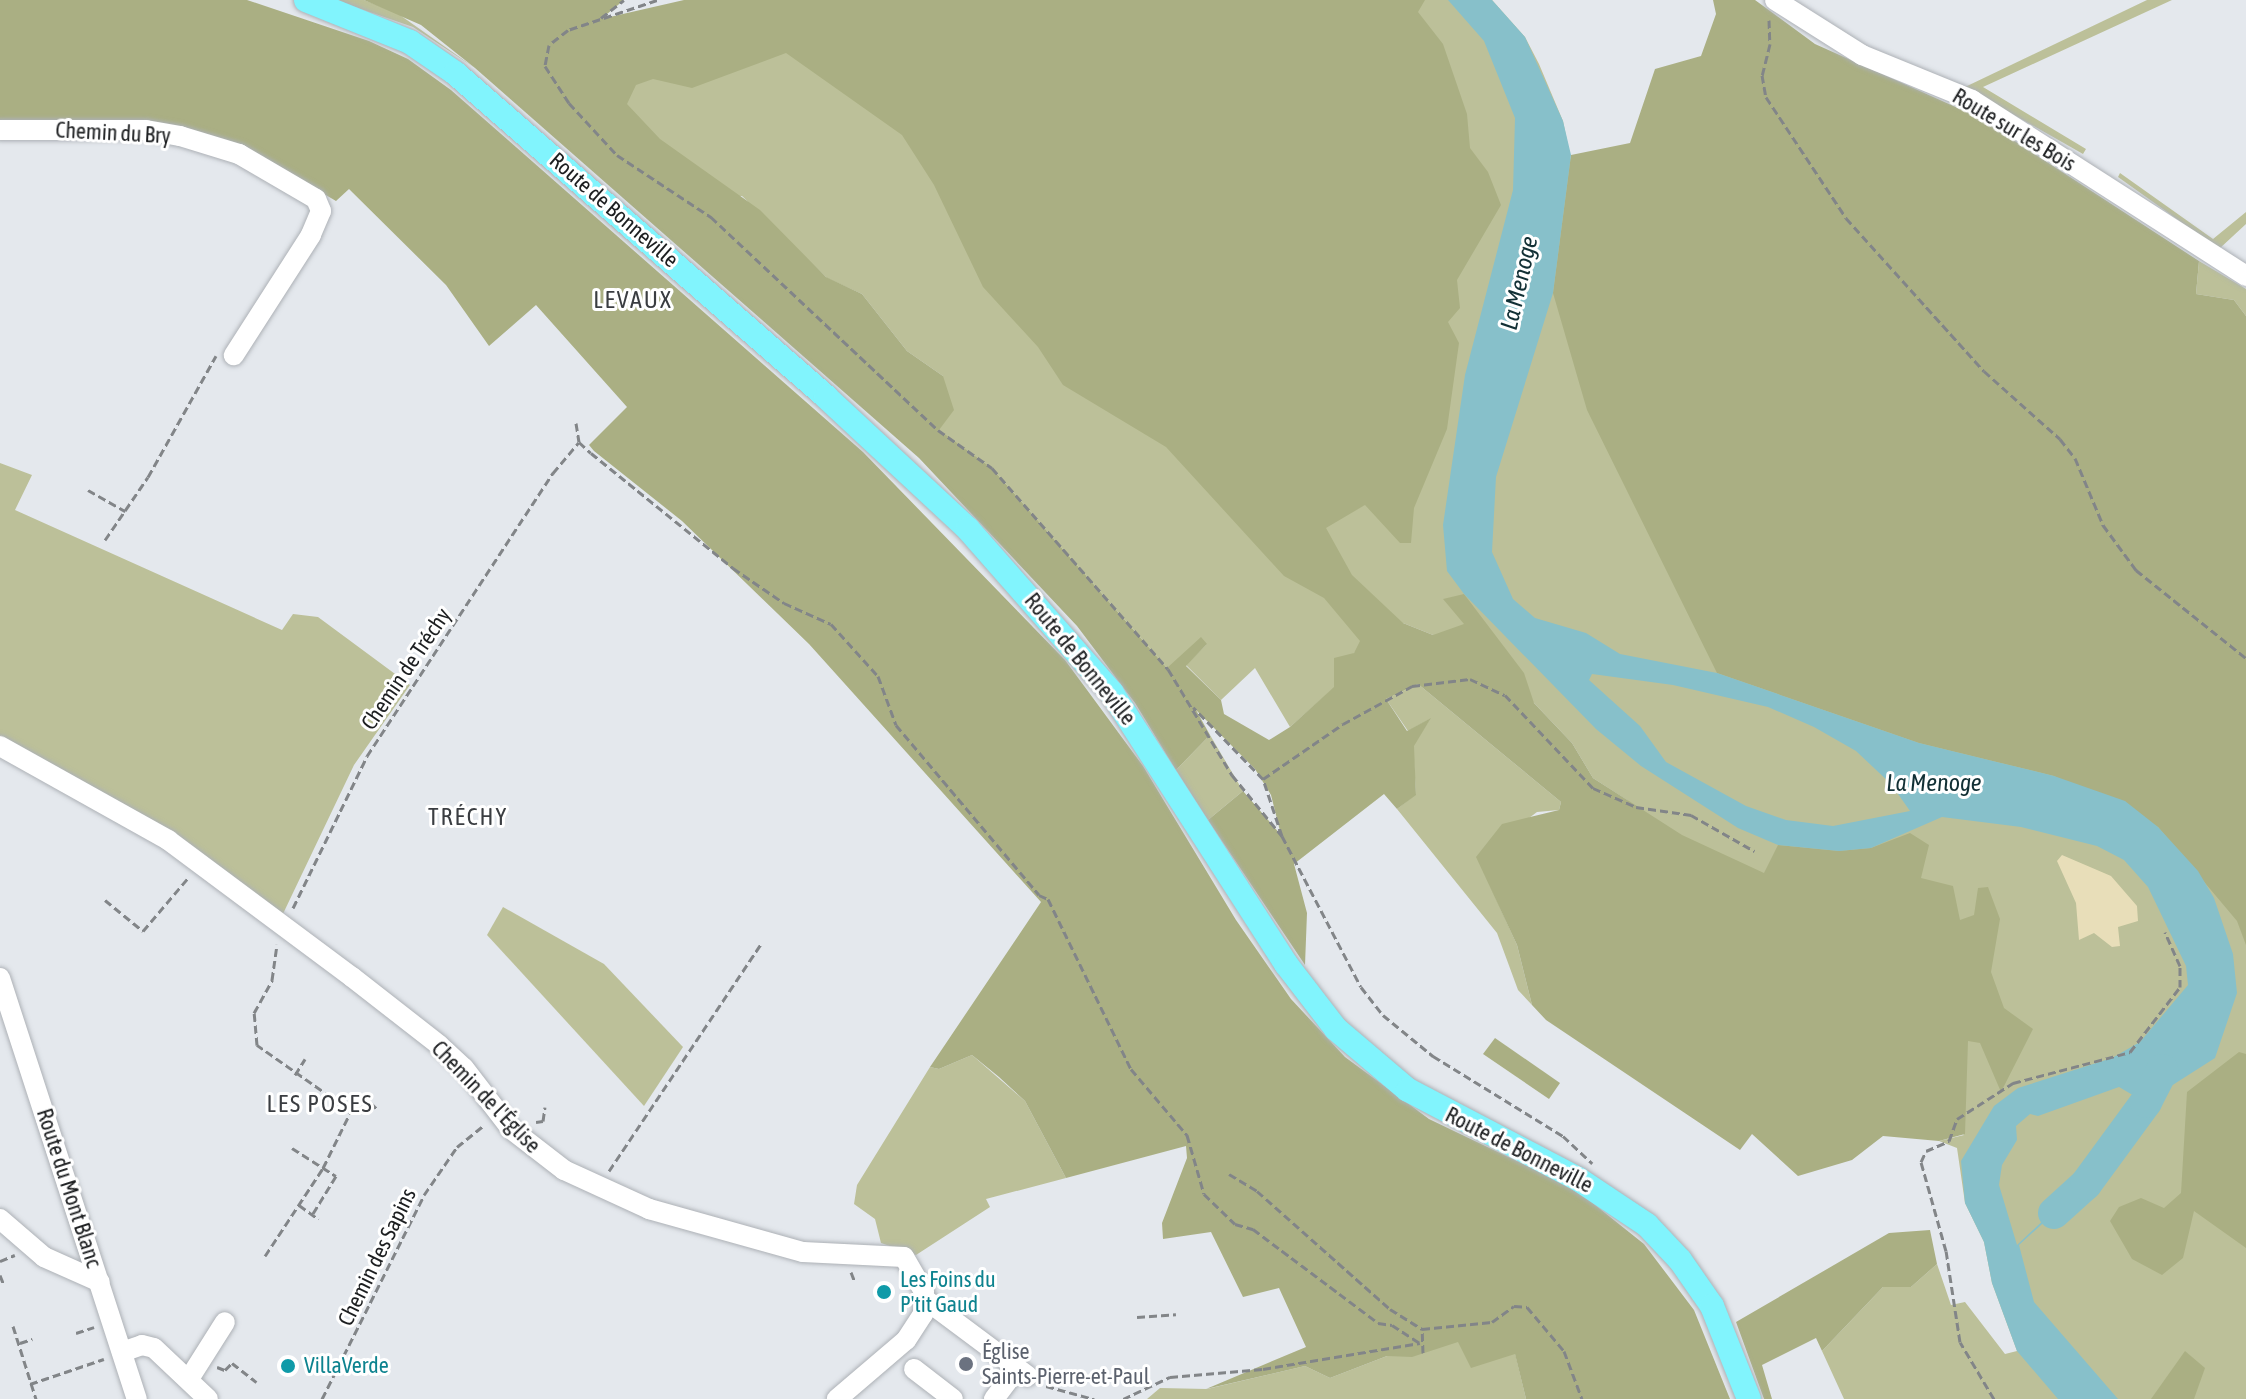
<!DOCTYPE html>
<meta charset="utf-8">
<style>
body{margin:0}
#map{position:relative;width:2246px;height:1399px;overflow:hidden;background:#e4e8ed;font-family:"Asap Condensed",sans-serif}
div>[style]{position:absolute}
.green>*{inset:0;background:#bcc099}
.forest>*{inset:0;background:#aaaf83}
.sand>*{inset:0;background:#e8deb9}
.water>*{inset:0;background:#87c0ca}
.river>*{height:32px;margin:-16px;padding:0 16px;transform-origin:16px;border-radius:16px;background:#87c0ca}
.path>*{height:3px;margin-top:-1.5px;transform-origin:0;background:repeating-linear-gradient(90deg,#828588 0 8px,transparent 0 12px)}
.roads{filter:drop-shadow(0 0 2px #adb1b6) drop-shadow(0 0 2px #adb1b6)}
.minor>*{height:20px;margin:-10px;padding:0 10px;transform-origin:10px;border-radius:10px;background:#fff}
.major>*{height:24px;margin:-12px;padding:0 12px;transform-origin:12px;border-radius:12px;background:#81f4fd}
.dots>*{width:22px;height:22px;translate:-50% -50%;box-sizing:border-box;border:4px solid #fff;border-radius:50%}
span{translate:-50% -50%;white-space:nowrap;text-align:center;line-height:1.15;-webkit-text-stroke:6px #fff;paint-order:stroke}
.street-label{font-size:22px;color:#1c1e20}
.culture-label{font-size:22px;color:#0d838f}
.left{translate:0 -50%;text-align:left}
.worship-label{font-size:22px;color:#5b616d}
.water-label{font-size:24px;color:#123035;font-style:italic}
.neighbourhood-label{font-size:24px;color:#3a3d41;letter-spacing:2px}
</style>
<div id="map">
<div class="green">
<i style="clip-path:polygon(335px 0,364px 0,397px 13px,475px 68px,413px 27px)"></i>
<i style="clip-path:polygon(915px 0,1492px 0,1525px 37px,1539px 64px,1563px 121px,1573px 170px,2246px 889px,2246px 1399px,1844px 1399px,1822px 1351px,1883px 1287px,1911px 1287px,1937px 1264px,1951px 1305px,1965px 1302px,2005px 1354px,2017px 1351px,1992px 1283px,1984px 1242px,1965px 1203px,1957px 1148px,1939px 1141px,1964px 1135px,1627px 800px,1593px 778px,1572px 743px,1534px 703px,1433px 635px,1403px 623px,1354px 653px,1335px 687px,1290px 727px,1255px 668px,1221px 700px,1186px 665px,1207px 644px,1168px 669px,992px 468px,938px 430px,943px 376px,907px 351px,862px 294px,827px 278px,742px 196px,685px 200px,581px 49px,682px 31px,823px 59px,1325px 527px,1364px 505px)"></i>
<i style="clip-path:polygon(2147px 0,2172px 0,1983px 87px,2086px 149px,2083px 154px,1965px 87px)"></i>
<i style="clip-path:polygon(2120px 173px,2213px 239px,2246px 212px,2246px 224px,2219px 249px,2118px 177px)"></i>
<i style="clip-path:polygon(2199px 261px,2246px 289px,2246px 316px,2234px 300px,2196px 294px)"></i>
<i style="clip-path:polygon(0 463px,32px 475px,15px 510px,282px 630px,293px 614px,318px 617px,410px 685px,354px 765px,281px 918px,0 738px)"></i>
<i style="clip-path:polygon(1418px 684px,1561px 802px,1559px 810px,1537px 812px,1477px 857px,1517px 945px,1532px 1005px,1518px 990px,1497px 933px,1397px 809px,1416px 794px,1413px 746px,1430px 719px,1408px 731px,1386px 699px)"></i>
<i style="clip-path:polygon(1210px 735px,1243px 791px,1208px 820px,1176px 770px)"></i>
<i style="clip-path:polygon(503px 907px,604px 964px,683px 1047px,644px 1106px,487px 935px)"></i>
<i style="clip-path:polygon(972px 1055px,1025px 1101px,1066px 1178px,986px 1199px,990px 1207px,916px 1255px,881px 1243px,875px 1219px,854px 1204px,857px 1185px,930px 1067px,939px 1069px)"></i>
<i style="clip-path:polygon(1458px 1341px,1515px 1353px,1526px 1399px,1147px 1399px,1160px 1388px,1207px 1389px,1305px 1366px,1330px 1378px,1387px 1356px,1412px 1356px)"></i>
</div>
<div class="forest">
<i style="clip-path:polygon(0 0,247px 0,369px 41px,408px 59px,451px 90px,863px 452px,1065px 660px,1143px 766px,1236px 920px,1291px 999px,1345px 1057px,1429px 1119px,1575px 1189px,1644px 1244px,1694px 1310px,1730px 1399px,1526px 1399px,1515px 1354px,1471px 1368px,1458px 1342px,1412px 1357px,1387px 1356px,1330px 1378px,1305px 1366px,1206px 1389px,1306px 1347px,1279px 1288px,1243px 1297px,1211px 1232px,1163px 1239px,1162px 1223px,1187px 1158px,1186px 1146px,1066px 1178px,1025px 1101px,999px 1077px,972px 1055px,939px 1069px,930px 1067px,1041px 902px,809px 644px,682px 521px,594px 451px,589px 445px,627px 407px,536px 305px,489px 346px,446px 285px,349px 189px,336px 201px,247px 149px,191px 130px,138px 120px,0 120px)"></i>
<i style="clip-path:polygon(evenodd,364px 0,624px 0,601px 19px,684px 0,1425px 0,1418px 12px,1443px 44px,1467px 114px,1470px 148px,1488px 172px,1501px 205px,1457px 280px,1460px 308px,1448px 322px,1459px 343px,1447px 429px,1414px 508px,1411px 543px,1400px 543px,1365px 505px,1326px 528px,1352px 575px,1403px 623px,1433px 635px,1464px 624px,1443px 599px,1464px 594px,1524px 673px,1534px 703px,1572px 743px,1593px 778px,1682px 835px,1764px 873px,1778px 845px,1839px 851px,1871px 848px,1910px 833px,1929px 845px,1921px 878px,1953px 886px,1960px 920px,1974px 915px,1978px 888px,1988px 887px,2000px 919px,1991px 972px,2004px 1008px,2033px 1029px,2001px 1092px,1980px 1043px,1968px 1041px,1965px 1134px,1939px 1141px,1883px 1136px,1852px 1160px,1798px 1176px,1752px 1134px,1740px 1150px,1546px 1020px,1532px 1005px,1517px 945px,1476px 857px,1502px 824px,1559px 810px,1561px 802px,1418px 684px,1386px 699px,1407px 731px,1431px 718px,1414px 746px,1416px 795px,1397px 809px,1384px 794px,1294px 864px,1307px 913px,1305px 965px,1208px 820px,1243px 791px,1281px 835px,1271px 795px,1255px 769px,1196px 710px,1210px 735px,1176px 770px,1135px 703px,1077px 626px,919px 458px,475px 68px,421px 25px,364px 0,786px 53px,902px 135px,934px 185px,983px 287px,1038px 347px,1063px 385px,1166px 447px,1284px 576px,1324px 598px,1360px 641px,1354px 653px,1334px 658px,1334px 687px,1290px 727px,1269px 740px,1224px 714px,1221px 700px,1186px 666px,1207px 644px,1201px 637px,1167px 668px,992px 468px,939px 430px,954px 410px,943px 376px,907px 351px,862px 294px,826px 277px,760px 210px,660px 139px,627px 104px,636px 85px,653px 79px,692px 88px,786px 53px)"></i>
<i style="clip-path:polygon(1713px 0,1755px 0,1815px 44px,1978px 117px,2199px 261px,2196px 294px,2234px 300px,2246px 316px,2246px 945px,2237px 921px,2158px 827px,2054px 776px,1919px 743px,1717px 673px,1587px 410px,1553px 293px,1571px 155px,1630px 143px,1655px 69px,1701px 56px,1716px 14px)"></i>
<i style="clip-path:polygon(1495px 1038px,1560px 1083px,1549px 1099px,1483px 1054px)"></i>
<i style="clip-path:polygon(2239px 1052px,2246px 1054px,2246px 1248px,2194px 1211px,2183px 1258px,2162px 1275px,2132px 1259px,2110px 1221px,2119px 1207px,2141px 1198px,2164px 1208px,2181px 1193px,2187px 1092px)"></i>
<i style="clip-path:polygon(1930px 1230px,1937px 1264px,1911px 1287px,1883px 1287px,1822px 1351px,1816px 1338px,1762px 1365px,1772px 1399px,1764px 1399px,1736px 1322px,1889px 1233px)"></i>
<i style="clip-path:polygon(2185px 1351px,2205px 1368px,2194px 1399px,2151px 1399px)"></i>
</div>
<div class="sand">
<i style="clip-path:polygon(2062px 855px,2111px 876px,2137px 906px,2138px 921px,2118px 927px,2120px 946px,2112px 947px,2094px 933px,2079px 940px,2076px 903px,2057px 861px)"></i>
</div>
<div class="water">
<i style="clip-path:polygon(evenodd,1448px 0,1492px 0,1525px 37px,1563px 121px,1571px 155px,1553px 293px,1496px 477px,1492px 552px,1513px 599px,1535px 618px,1586px 633px,1620px 654px,1717px 673px,1919px 743px,2054px 776px,2125px 801px,2158px 827px,2198px 871px,2214px 898px,2233px 954px,2237px 993px,2215px 1058px,2146px 1102px,2086px 1184px,2019px 1245px,2034px 1302px,2118px 1399px,2058px 1399px,2017px 1351px,1992px 1283px,1984px 1242px,1965px 1203px,1961px 1161px,1994px 1106px,2018px 1088px,2112px 1058px,2140px 1042px,2188px 985px,2186px 966px,2148px 887px,2124px 860px,2097px 846px,2021px 827px,1942px 817px,1871px 848px,1839px 851px,1778px 845px,1738px 828px,1641px 766px,1596px 729px,1464px 594px,1447px 571px,1443px 525px,1465px 375px,1513px 190px,1515px 118px,1484px 41px,1448px 0,1592px 674px,1673px 685px,1768px 707px,1814px 727px,1856px 751px,1891px 784px,1910px 811px,1833px 826px,1786px 820px,1746px 806px,1666px 762px,1640px 726px,1589px 680px,1592px 674px,1448px 0,2119px 1087px,2143px 1101px,2085px 1181px,2017px 1245px,1999px 1185px,2002px 1165px,2017px 1140px,2016px 1126px,2030px 1114px,2038px 1116px,2119px 1087px)"></i>
</div>
<div class="river">
<i style="left:2054px;top:1213px;width:43px;rotate:-42.2deg"></i>
<i style="left:2086px;top:1184px;width:102px;rotate:-53.8deg"></i>
<i style="left:2146px;top:1102px;width:36px;rotate:-63deg"></i>
</div>
<div class="path">
<i style="left:657px;top:0;width:94px;rotate:161.4deg"></i>
<i style="left:568px;top:30px;width:24px;rotate:142deg"></i>
<i style="left:549px;top:45px;width:21px;rotate:101deg"></i>
<i style="left:545px;top:66px;width:44px;rotate:57deg"></i>
<i style="left:569px;top:103px;width:71px;rotate:47.3deg"></i>
<i style="left:617px;top:155px;width:113px;rotate:33.4deg"></i>
<i style="left:711px;top:217px;width:311px;rotate:43.2deg"></i>
<i style="left:938px;top:430px;width:66px;rotate:35.1deg"></i>
<i style="left:992px;top:468px;width:267px;rotate:48.8deg"></i>
<i style="left:1168px;top:669px;width:124px;rotate:58.9deg"></i>
<i style="left:1232px;top:775px;width:79px;rotate:50.7deg"></i>
<i style="left:1282px;top:836px;width:60px;rotate:-108.4deg"></i>
<i style="left:1263px;top:779px;width:100px;rotate:-134.2deg"></i>
<i style="left:601px;top:18px;width:29px;rotate:-38deg"></i>
<i style="left:1769px;top:20px;width:24px;rotate:88deg"></i>
<i style="left:1770px;top:44px;width:32px;rotate:104deg"></i>
<i style="left:1762px;top:75px;width:22px;rotate:80deg"></i>
<i style="left:1766px;top:97px;width:145px;rotate:56.5deg"></i>
<i style="left:1846px;top:218px;width:206px;rotate:48deg"></i>
<i style="left:1984px;top:371px;width:102px;rotate:41.8deg"></i>
<i style="left:2060px;top:439px;width:24px;rotate:52deg"></i>
<i style="left:2075px;top:458px;width:73px;rotate:67.3deg"></i>
<i style="left:2103px;top:525px;width:56px;rotate:53.7deg"></i>
<i style="left:2136px;top:570px;width:141px;rotate:38.7deg"></i>
<i style="left:576px;top:423px;width:19px;rotate:81deg"></i>
<i style="left:579px;top:442px;width:16px;rotate:43deg"></i>
<i style="left:591px;top:453px;width:183px;rotate:39deg"></i>
<i style="left:733px;top:568px;width:62px;rotate:34.5deg"></i>
<i style="left:784px;top:603px;width:51px;rotate:24.1deg"></i>
<i style="left:831px;top:624px;width:70px;rotate:47.9deg"></i>
<i style="left:878px;top:676px;width:52px;rotate:69.8deg"></i>
<i style="left:896px;top:725px;width:222px;rotate:49.9deg"></i>
<i style="left:1039px;top:895px;width:10px;rotate:24deg"></i>
<i style="left:1048px;top:899px;width:189px;rotate:64deg"></i>
<i style="left:1131px;top:1069px;width:87px;rotate:49.7deg"></i>
<i style="left:1187px;top:1135px;width:61px;rotate:73.9deg"></i>
<i style="left:1204px;top:1194px;width:43px;rotate:44.1deg"></i>
<i style="left:1235px;top:1224px;width:19px;rotate:16deg"></i>
<i style="left:1253px;top:1229px;width:156px;rotate:36.9deg"></i>
<i style="left:1378px;top:1323px;width:14px;rotate:8deg"></i>
<i style="left:1392px;top:1325px;width:33px;rotate:33deg"></i>
<i style="left:88px;top:490px;width:43px;rotate:29.6deg"></i>
<i style="left:105px;top:540px;width:76px;rotate:-55.7deg"></i>
<i style="left:148px;top:477px;width:139px;rotate:-60.7deg"></i>
<i style="left:1263px;top:779px;width:97px;rotate:-34.5deg"></i>
<i style="left:1343px;top:724px;width:79px;rotate:-28.8deg"></i>
<i style="left:1412px;top:686px;width:58px;rotate:-6.9deg"></i>
<i style="left:1470px;top:679px;width:38px;rotate:25deg"></i>
<i style="left:1505px;top:695px;width:128px;rotate:46.6deg"></i>
<i style="left:1593px;top:788px;width:47px;rotate:23.8deg"></i>
<i style="left:1636px;top:807px;width:56px;rotate:8.3deg"></i>
<i style="left:1691px;top:815px;width:73px;rotate:29.7deg"></i>
<i style="left:1282px;top:836px;width:170px;rotate:62.4deg"></i>
<i style="left:1361px;top:987px;width:36px;rotate:52deg"></i>
<i style="left:1383px;top:1015px;width:65px;rotate:39.4deg"></i>
<i style="left:1433px;top:1056px;width:153px;rotate:31.6deg"></i>
<i style="left:1563px;top:1136px;width:40px;rotate:43deg"></i>
<i style="left:105px;top:900px;width:49px;rotate:39.2deg"></i>
<i style="left:143px;top:931px;width:70px;rotate:-49.7deg"></i>
<i style="left:293px;top:908px;width:169px;rotate:-64deg"></i>
<i style="left:367px;top:756px;width:339px;rotate:-56.7deg"></i>
<i style="left:553px;top:473px;width:40px;rotate:-50deg"></i>
<i style="left:295px;top:1075px;width:19px;rotate:-58deg"></i>
<i style="left:351px;top:1111px;width:20px;rotate:-57deg"></i>
<i style="left:362px;top:1094px;width:21px;rotate:45deg"></i>
<i style="left:536px;top:1122px;width:7px;rotate:-8deg"></i>
<i style="left:543px;top:1121px;width:14px;rotate:-82deg"></i>
<i style="left:292px;top:1148px;width:52px;rotate:32.5deg"></i>
<i style="left:336px;top:1176px;width:46px;rotate:121.6deg"></i>
<i style="left:609px;top:1171px;width:273px;rotate:-56.2deg"></i>
<i style="left:1229px;top:1174px;width:33px;rotate:31deg"></i>
<i style="left:1257px;top:1191px;width:178px;rotate:41.6deg"></i>
<i style="left:1390px;top:1309px;width:38px;rotate:32deg"></i>
<i style="left:299px;top:1205px;width:24px;rotate:36deg"></i>
<i style="left:265px;top:1256px;width:105px;rotate:-56.6deg"></i>
<i style="left:323px;top:1168px;width:64px;rotate:-63.8deg"></i>
<i style="left:351px;top:1111px;width:115px;rotate:-144.9deg"></i>
<i style="left:257px;top:1045px;width:32px;rotate:-95deg"></i>
<i style="left:254px;top:1013px;width:38px;rotate:-61deg"></i>
<i style="left:272px;top:980px;width:36px;rotate:-82deg"></i>
<i style="left:0;top:1261px;width:16px;rotate:-22deg"></i>
<i style="left:851px;top:1272px;width:9px;rotate:69deg"></i>
<i style="left:0;top:1275px;width:9px;rotate:69deg"></i>
<i style="left:1137px;top:1317px;width:39px;rotate:-4deg"></i>
<i style="left:13px;top:1326px;width:77px;rotate:72.5deg"></i>
<i style="left:76px;top:1333px;width:19px;rotate:-18deg"></i>
<i style="left:20px;top:1343px;width:13px;rotate:-18deg"></i>
<i style="left:1423px;top:1353px;width:24px;rotate:-92deg"></i>
<i style="left:1422px;top:1329px;width:70px;rotate:-5.7deg"></i>
<i style="left:1492px;top:1322px;width:27px;rotate:-36deg"></i>
<i style="left:1514px;top:1306px;width:13px;rotate:4deg"></i>
<i style="left:1527px;top:1307px;width:57px;rotate:49.9deg"></i>
<i style="left:1564px;top:1351px;width:51px;rotate:69.4deg"></i>
<i style="left:217px;top:1367px;width:9px;rotate:21deg"></i>
<i style="left:225px;top:1370px;width:10px;rotate:-45deg"></i>
<i style="left:232px;top:1363px;width:31px;rotate:38deg"></i>
<i style="left:30px;top:1384px;width:78px;rotate:-18.7deg"></i>
<i style="left:1046px;top:1386px;width:50px;rotate:15.2deg"></i>
<i style="left:322px;top:1399px;width:228px;rotate:-63.4deg"></i>
<i style="left:424px;top:1195px;width:58px;rotate:-55.5deg"></i>
<i style="left:457px;top:1147px;width:33px;rotate:-39deg"></i>
<i style="left:1123px;top:1399px;width:52px;rotate:-25.1deg"></i>
<i style="left:1170px;top:1377px;width:93px;rotate:-4.9deg"></i>
<i style="left:1263px;top:1369px;width:159px;rotate:-9.4deg"></i>
<i style="left:1994px;top:1399px;width:66px;rotate:-120.8deg"></i>
<i style="left:1960px;top:1342px;width:92px;rotate:-98.7deg"></i>
<i style="left:1946px;top:1251px;width:92px;rotate:-105.7deg"></i>
<i style="left:1921px;top:1162px;width:12px;rotate:-66deg"></i>
<i style="left:1926px;top:1151px;width:25px;rotate:-23deg"></i>
<i style="left:1949px;top:1141px;width:23px;rotate:-70deg"></i>
<i style="left:1957px;top:1119px;width:67px;rotate:-32.7deg"></i>
<i style="left:2013px;top:1083px;width:121px;rotate:-14.8deg"></i>
<i style="left:2130px;top:1052px;width:82px;rotate:-52.4deg"></i>
<i style="left:2180px;top:987px;width:21px;rotate:-90deg"></i>
<i style="left:2180px;top:966px;width:37px;rotate:-114deg"></i>
</div>
<div class="roads">
<div class="minor">
<i style="left:1775px;top:0;width:103px;rotate:32.3deg"></i>
<i style="left:1862px;top:55px;width:119px;rotate:22.2deg"></i>
<i style="left:1972px;top:100px;width:326px;rotate:32.7deg"></i>
<i style="left:0;top:130px;width:146px"></i>
<i style="left:146px;top:130px;width:35px;rotate:10deg"></i>
<i style="left:180px;top:136px;width:62px;rotate:17deg"></i>
<i style="left:239px;top:154px;width:89px;rotate:30.3deg"></i>
<i style="left:316px;top:199px;width:13px;rotate:67deg"></i>
<i style="left:321px;top:211px;width:26px;rotate:113deg"></i>
<i style="left:311px;top:235px;width:143px;rotate:122.7deg"></i>
<i style="left:0;top:746px;width:193px;rotate:29.2deg"></i>
<i style="left:168px;top:840px;width:229px;rotate:36.7deg"></i>
<i style="left:352px;top:977px;width:110px;rotate:38deg"></i>
<i style="left:439px;top:1045px;width:34px;rotate:43deg"></i>
<i style="left:464px;top:1068px;width:77px;rotate:52.4deg"></i>
<i style="left:511px;top:1129px;width:67px;rotate:37.7deg"></i>
<i style="left:564px;top:1170px;width:94px;rotate:24.6deg"></i>
<i style="left:649px;top:1209px;width:160px;rotate:15.6deg"></i>
<i style="left:803px;top:1252px;width:101px;rotate:2.8deg"></i>
<i style="left:904px;top:1257px;width:39px;rotate:60deg"></i>
<i style="left:924px;top:1291px;width:23px;rotate:92deg"></i>
<i style="left:923px;top:1314px;width:31px;rotate:123deg"></i>
<i style="left:906px;top:1340px;width:91px;rotate:139.5deg"></i>
<i style="left:0;top:978px;width:443px;rotate:72deg"></i>
<i style="left:0;top:1219px;width:58px;rotate:40.8deg"></i>
<i style="left:44px;top:1257px;width:61px;rotate:24.1deg"></i>
<i style="left:926px;top:1300px;width:127px;rotate:36.7deg"></i>
<i style="left:122px;top:1352px;width:21px;rotate:-19deg"></i>
<i style="left:142px;top:1345px;width:12px;rotate:14deg"></i>
<i style="left:154px;top:1348px;width:74px;rotate:43.4deg"></i>
<i style="left:914px;top:1369px;width:49px;rotate:37.6deg"></i>
<i style="left:189px;top:1379px;width:67px;rotate:-57.7deg"></i>
<i style="left:994px;top:1399px;width:38px;rotate:-53deg"></i>
</div>
<div class="major">
<i style="left:306px;top:0;width:112px;rotate:22deg"></i>
<i style="left:410px;top:42px;width:55px;rotate:34.6deg"></i>
<i style="left:455px;top:73px;width:493px;rotate:41.1deg"></i>
<i style="left:826px;top:397px;width:194px;rotate:42.9deg"></i>
<i style="left:968px;top:529px;width:218px;rotate:48.7deg"></i>
<i style="left:1112px;top:693px;width:322px;rotate:57.3deg"></i>
<i style="left:1286px;top:964px;width:82px;rotate:52.4deg"></i>
<i style="left:1336px;top:1029px;width:94px;rotate:40.3deg"></i>
<i style="left:1408px;top:1090px;width:192px;rotate:27.6deg"></i>
<i style="left:1578px;top:1179px;width:83px;rotate:33.7deg"></i>
<i style="left:1647px;top:1225px;width:48px;rotate:46.7deg"></i>
<i style="left:1680px;top:1260px;width:56px;rotate:55.2deg"></i>
<i style="left:1712px;top:1306px;width:100px;rotate:68.3deg"></i>
</div>
</div>
<div class="dots">
<i style="left:884px;top:1292px;background:#0f9aa8"></i>
<i style="left:966px;top:1364px;background:#6b7280"></i>
<i style="left:288px;top:1366px;background:#0f9aa8"></i>
</div>
<div class="street-label">
<span style="left:2014px;top:130px;rotate:31deg">Route sur les Bois</span>
<span style="left:113px;top:133px;rotate:3deg">Chemin du Bry</span>
<span style="left:614px;top:210px;rotate:41deg">Route de Bonneville</span>
<span style="left:1080px;top:659px;rotate:51deg">Route de Bonneville</span>
<span style="left:406px;top:669px;rotate:-56deg">Chemin de Tréchy</span>
<span style="left:486px;top:1097px;rotate:46deg">Chemin de l'Église</span>
<span style="left:1519px;top:1150px;rotate:27deg">Route de Bonneville</span>
<span style="left:69px;top:1188px;rotate:72deg">Route du Mont Blanc</span>
<span style="left:377px;top:1257px;rotate:-64deg">Chemin des Sapins</span>
</div>
<div class="culture-label">
<span class="left" style="left:900px;top:1292px">Les Foins du<br>P'tit Gaud</span>
<span class="left" style="left:304px;top:1366px">VillaVerde</span>
</div>
<div class="worship-label">
<span class="left" style="left:982px;top:1364px">Église<br>Saints-Pierre-et-Paul</span>
</div>
<div class="water-label">
<span style="left:1519px;top:283px;rotate:-77deg">La Menoge</span>
<span style="left:1934px;top:783px">La Menoge</span>
</div>
<div class="neighbourhood-label">
<span style="left:633px;top:300px">LEVAUX</span>
<span style="left:468px;top:817px">TRÉCHY</span>
<span style="left:320px;top:1104px">LES POSES</span>
</div>
</div>
